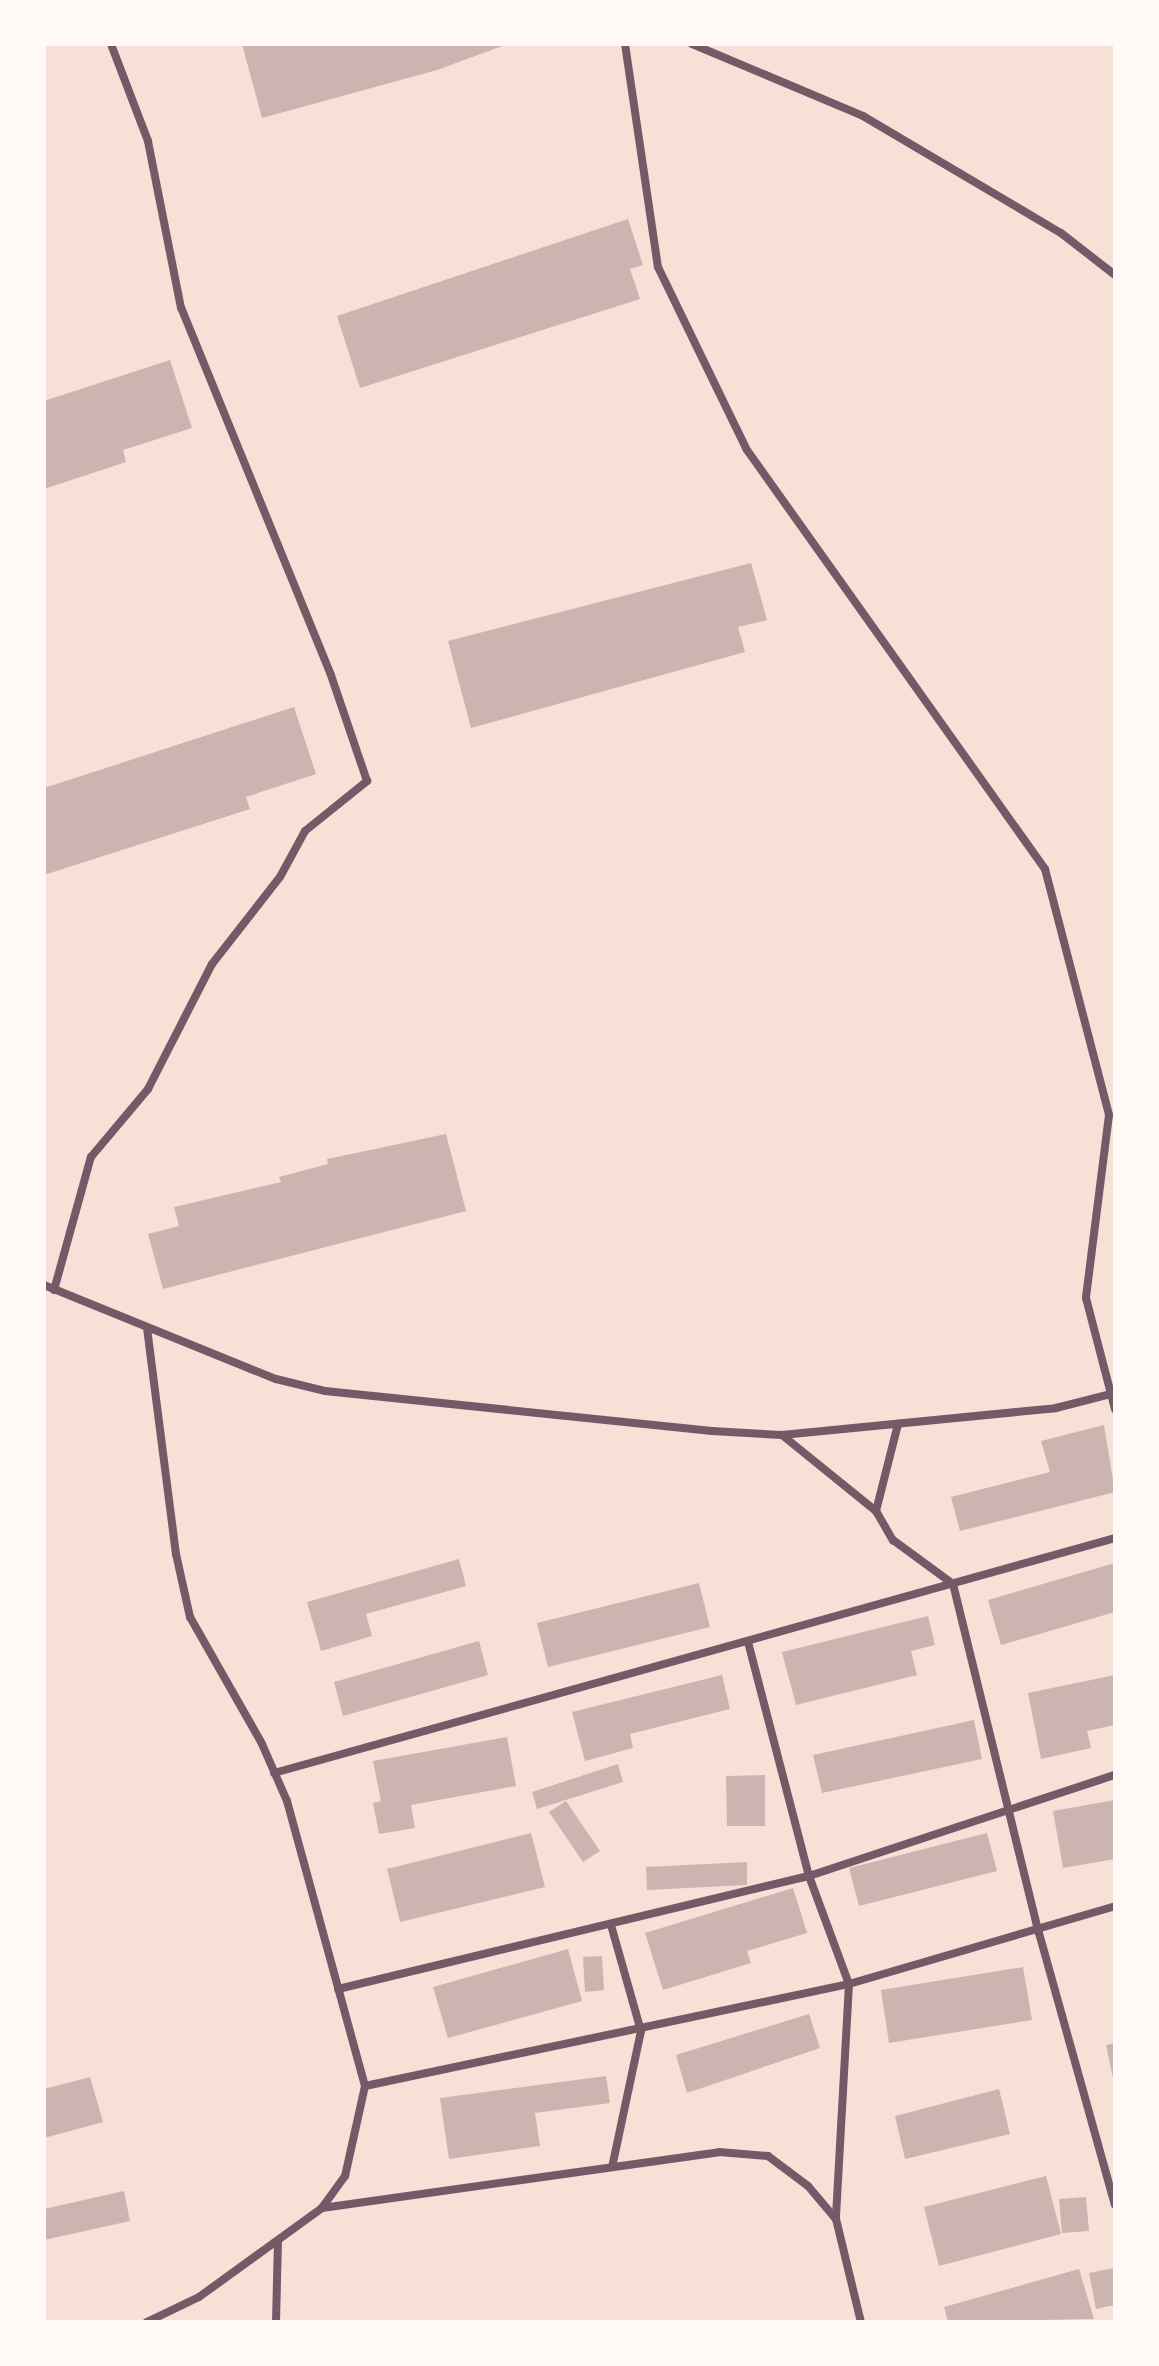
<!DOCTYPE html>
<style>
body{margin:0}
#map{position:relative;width:1159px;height:2366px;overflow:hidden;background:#f7e1d7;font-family:"Asap Condensed",sans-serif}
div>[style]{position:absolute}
.building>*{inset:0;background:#ccb4b1}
.minor>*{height:8px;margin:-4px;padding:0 4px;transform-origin:4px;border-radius:4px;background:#755966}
span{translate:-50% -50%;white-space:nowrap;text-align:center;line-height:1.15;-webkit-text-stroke:8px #fffaf5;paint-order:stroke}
.frame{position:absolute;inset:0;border:46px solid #fffaf5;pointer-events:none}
</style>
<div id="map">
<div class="building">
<i style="clip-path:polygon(242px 44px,505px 44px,505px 45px,437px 70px,262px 118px)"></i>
<i style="clip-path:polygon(628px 219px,643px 265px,630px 269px,640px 299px,360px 388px,337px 316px)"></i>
<i style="clip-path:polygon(170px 360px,192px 428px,123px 450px,126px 462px,44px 489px,44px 401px)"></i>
<i style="clip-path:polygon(751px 563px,767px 620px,738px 627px,745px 652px,471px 728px,448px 641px)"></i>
<i style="clip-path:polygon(294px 707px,316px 774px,246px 797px,250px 809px,44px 875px,44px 788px)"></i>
<i style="clip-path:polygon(446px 1134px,466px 1211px,163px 1289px,148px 1234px,179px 1226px,174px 1207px,281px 1182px,279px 1177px,328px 1164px,327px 1159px)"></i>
<i style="clip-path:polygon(1104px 1425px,1115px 1492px,960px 1531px,951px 1497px,1050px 1472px,1041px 1441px)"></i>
<i style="clip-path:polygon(459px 1559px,466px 1586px,366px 1614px,372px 1636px,321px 1651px,307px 1602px)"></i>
<i style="clip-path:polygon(1115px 1563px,1115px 1612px,1001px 1645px,988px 1600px)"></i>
<i style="clip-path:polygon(699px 1583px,710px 1627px,548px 1667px,537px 1623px)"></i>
<i style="clip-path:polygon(928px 1616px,935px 1645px,911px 1651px,917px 1675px,796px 1705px,782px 1652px)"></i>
<i style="clip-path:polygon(479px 1641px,488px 1675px,343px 1716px,334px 1682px)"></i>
<i style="clip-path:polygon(722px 1675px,730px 1709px,630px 1734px,633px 1748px,585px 1761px,572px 1712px)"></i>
<i style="clip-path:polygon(1115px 1675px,1115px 1725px,1087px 1731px,1091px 1748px,1041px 1759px,1028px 1693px)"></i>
<i style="clip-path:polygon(974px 1720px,982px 1759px,822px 1793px,813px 1755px)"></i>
<i style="clip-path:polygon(507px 1737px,516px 1786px,411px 1805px,415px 1828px,379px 1834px,373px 1803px,381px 1801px,373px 1761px)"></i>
<i style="clip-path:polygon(618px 1764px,623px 1782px,537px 1809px,532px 1792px)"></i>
<i style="clip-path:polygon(765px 1775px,765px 1826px,727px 1826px,726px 1776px)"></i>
<i style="clip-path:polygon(1115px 1800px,1115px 1859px,1063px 1868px,1053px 1811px)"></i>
<i style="clip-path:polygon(566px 1801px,600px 1851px,583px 1862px,549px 1812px)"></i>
<i style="clip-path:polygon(531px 1833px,545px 1887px,400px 1922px,387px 1869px)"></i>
<i style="clip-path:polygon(987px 1833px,997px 1871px,859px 1906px,849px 1868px)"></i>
<i style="clip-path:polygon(747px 1862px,747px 1885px,647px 1890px,646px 1867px)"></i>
<i style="clip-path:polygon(793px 1888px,807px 1933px,747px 1951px,751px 1963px,663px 1990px,645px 1933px)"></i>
<i style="clip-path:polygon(568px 1949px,582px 2001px,448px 2038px,433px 1987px)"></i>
<i style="clip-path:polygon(602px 1956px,604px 1990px,585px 1992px,583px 1957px)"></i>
<i style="clip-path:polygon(1023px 1967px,1032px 2020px,889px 2043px,881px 1990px)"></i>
<i style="clip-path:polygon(809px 2014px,820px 2048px,687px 2093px,676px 2055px)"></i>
<i style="clip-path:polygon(1115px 2043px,1115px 2083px,1114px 2083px,1106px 2045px)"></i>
<i style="clip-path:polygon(606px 2076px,610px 2103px,535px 2113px,540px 2146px,449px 2159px,440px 2098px)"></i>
<i style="clip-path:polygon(90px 2077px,103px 2122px,44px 2138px,44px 2089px)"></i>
<i style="clip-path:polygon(999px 2089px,1010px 2134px,905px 2159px,895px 2116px)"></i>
<i style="clip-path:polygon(1046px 2176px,1061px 2234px,939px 2266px,924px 2207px)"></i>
<i style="clip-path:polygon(124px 2191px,130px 2221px,44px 2240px,44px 2209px)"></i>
<i style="clip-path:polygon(1086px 2197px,1089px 2231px,1062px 2233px,1059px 2199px)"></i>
<i style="clip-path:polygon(1114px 2268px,1115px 2305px,1096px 2309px,1089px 2273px)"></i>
<i style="clip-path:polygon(1079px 2269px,1094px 2319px,948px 2322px,944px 2307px)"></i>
</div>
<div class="minor">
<i style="left:625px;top:44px;width:225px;rotate:81.6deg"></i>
<i style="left:658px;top:267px;width:203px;rotate:64.1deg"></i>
<i style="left:747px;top:450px;width:514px;rotate:54.58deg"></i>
<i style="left:1045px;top:869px;width:254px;rotate:75.4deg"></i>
<i style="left:1109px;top:1115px;width:184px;rotate:97.2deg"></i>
<i style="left:1086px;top:1298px;width:115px;rotate:75.4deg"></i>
<i style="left:692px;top:44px;width:186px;rotate:22.8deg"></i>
<i style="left:863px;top:116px;width:230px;rotate:30.6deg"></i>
<i style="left:1061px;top:233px;width:68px;rotate:37.9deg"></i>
<i style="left:44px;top:1285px;width:250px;rotate:22.1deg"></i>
<i style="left:276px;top:1379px;width:50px;rotate:13.8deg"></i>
<i style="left:325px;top:1391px;width:389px;rotate:5.9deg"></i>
<i style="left:712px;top:1431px;width:70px;rotate:3.3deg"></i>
<i style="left:782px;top:1435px;width:275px;rotate:-5.6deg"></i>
<i style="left:1056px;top:1408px;width:61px;rotate:-14.3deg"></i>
<i style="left:54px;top:1290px;width:138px;rotate:-74.5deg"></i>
<i style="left:91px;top:1157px;width:89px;rotate:-50deg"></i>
<i style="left:148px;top:1089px;width:140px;rotate:-62.9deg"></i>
<i style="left:212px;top:964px;width:110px;rotate:-52deg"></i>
<i style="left:280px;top:877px;width:52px;rotate:-61.5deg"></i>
<i style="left:305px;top:831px;width:80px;rotate:-38.9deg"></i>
<i style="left:367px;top:781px;width:112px;rotate:-108.8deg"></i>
<i style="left:331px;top:675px;width:396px;rotate:-112.2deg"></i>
<i style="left:181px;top:308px;width:170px;rotate:-101.2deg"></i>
<i style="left:148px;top:141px;width:104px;rotate:-110.9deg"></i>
<i style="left:147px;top:1328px;width:228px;rotate:82.7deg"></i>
<i style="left:176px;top:1554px;width:65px;rotate:77.5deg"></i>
<i style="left:190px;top:1617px;width:146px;rotate:60.4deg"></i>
<i style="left:262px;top:1744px;width:62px;rotate:66.3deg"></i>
<i style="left:287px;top:1801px;width:295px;rotate:74.7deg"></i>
<i style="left:365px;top:2086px;width:92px;rotate:102.5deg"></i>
<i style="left:345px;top:2176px;width:39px;rotate:126deg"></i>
<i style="left:322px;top:2208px;width:152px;rotate:144.1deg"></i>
<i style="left:199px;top:2297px;width:58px;rotate:154.3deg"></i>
<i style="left:782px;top:1435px;width:121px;rotate:39deg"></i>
<i style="left:876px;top:1511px;width:34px;rotate:60deg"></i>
<i style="left:893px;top:1540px;width:74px;rotate:36.3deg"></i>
<i style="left:953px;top:1584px;width:359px;rotate:76.2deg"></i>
<i style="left:1039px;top:1933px;width:282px;rotate:74.4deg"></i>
<i style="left:876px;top:1511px;width:90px;rotate:-75.8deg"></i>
<i style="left:748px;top:1642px;width:242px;rotate:75.4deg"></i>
<i style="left:809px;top:1876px;width:115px;rotate:69.7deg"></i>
<i style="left:849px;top:1984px;width:235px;rotate:93.2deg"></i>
<i style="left:836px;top:2219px;width:106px;rotate:76.4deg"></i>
<i style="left:274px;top:1773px;width:873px;rotate:-15.61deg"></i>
<i style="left:611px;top:1925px;width:110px;rotate:74.2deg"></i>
<i style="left:641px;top:2031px;width:139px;rotate:102deg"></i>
<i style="left:338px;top:1989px;width:484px;rotate:-13.5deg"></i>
<i style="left:809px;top:1876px;width:322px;rotate:-18.3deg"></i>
<i style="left:365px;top:2086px;width:495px;rotate:-11.9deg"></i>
<i style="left:849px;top:1984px;width:277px;rotate:-16.3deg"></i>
<i style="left:322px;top:2208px;width:401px;rotate:-8deg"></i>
<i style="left:719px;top:2152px;width:49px;rotate:4.7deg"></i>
<i style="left:768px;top:2156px;width:50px;rotate:36.9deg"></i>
<i style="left:808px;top:2186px;width:43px;rotate:49.7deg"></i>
<i style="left:276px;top:2322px;width:81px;rotate:-88.6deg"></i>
</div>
<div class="frame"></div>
</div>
